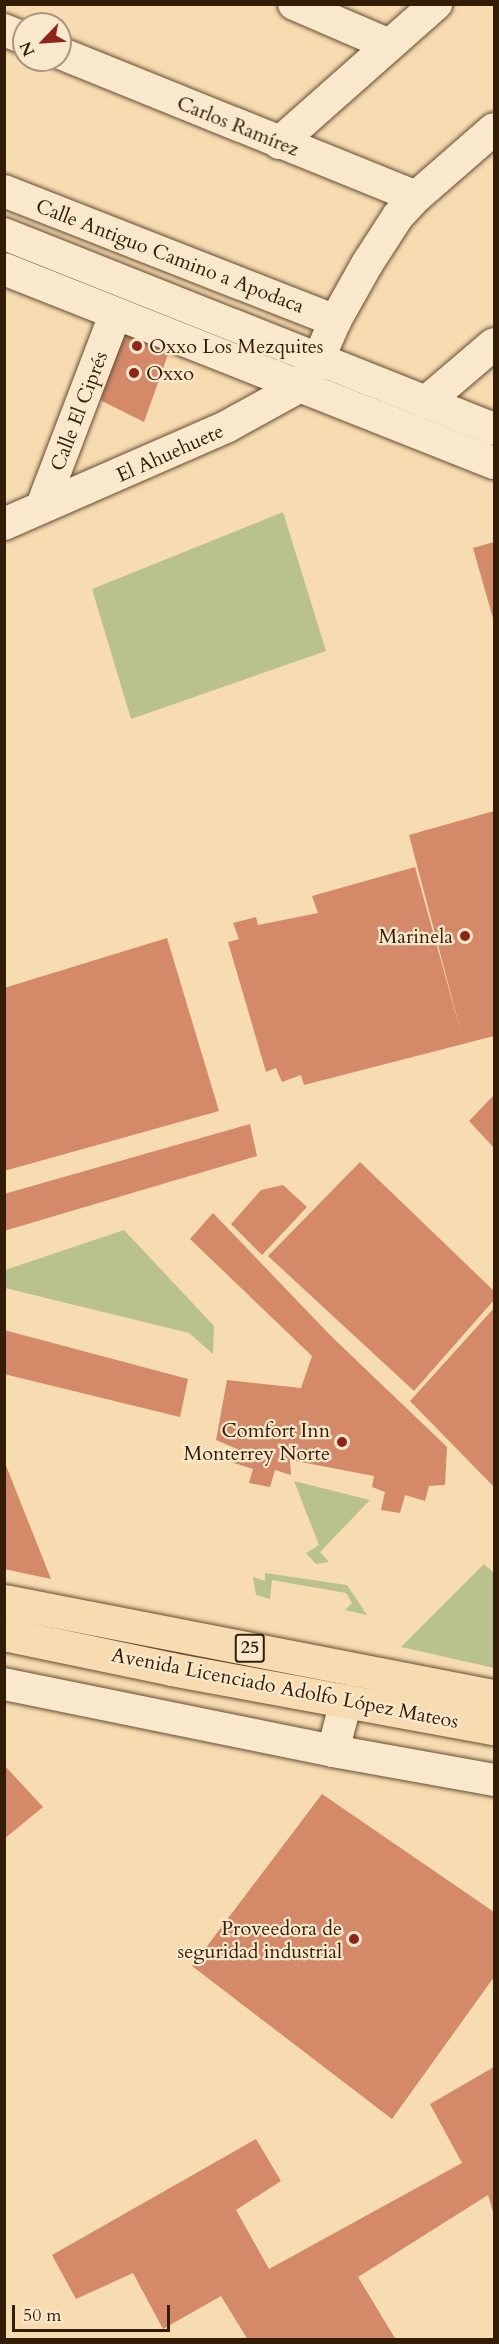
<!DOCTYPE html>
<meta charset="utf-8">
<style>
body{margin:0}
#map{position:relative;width:499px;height:2344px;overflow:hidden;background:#f8dcb1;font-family:Cardo,serif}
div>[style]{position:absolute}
.green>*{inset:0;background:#b9c18f}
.building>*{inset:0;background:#d48969}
.roads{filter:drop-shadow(0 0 2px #644d31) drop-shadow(0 0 2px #644d31)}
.minor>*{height:32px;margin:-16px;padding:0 16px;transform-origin:16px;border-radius:16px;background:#fae8cc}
.major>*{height:33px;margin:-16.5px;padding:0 16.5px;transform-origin:16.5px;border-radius:16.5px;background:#f8dcb1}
.dots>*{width:16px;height:16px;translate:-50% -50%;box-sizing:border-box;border:3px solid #fae8cc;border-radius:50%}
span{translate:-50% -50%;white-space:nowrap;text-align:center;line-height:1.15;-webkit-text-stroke:4.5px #fae8cc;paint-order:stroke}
.shield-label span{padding:2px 4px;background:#fae8cc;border:2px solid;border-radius:4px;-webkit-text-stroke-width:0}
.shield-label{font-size:18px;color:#331d06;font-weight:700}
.street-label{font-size:20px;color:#331d06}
.poi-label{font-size:20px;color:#331d06}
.left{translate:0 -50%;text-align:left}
.right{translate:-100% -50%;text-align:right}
.frame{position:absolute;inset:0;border:6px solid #331d06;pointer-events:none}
.north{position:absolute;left:12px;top:12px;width:60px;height:60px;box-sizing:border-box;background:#fae8cc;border:2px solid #aa977d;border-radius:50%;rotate:245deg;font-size:16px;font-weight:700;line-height:24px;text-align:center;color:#331d06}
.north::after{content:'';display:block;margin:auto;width:21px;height:27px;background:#8f2418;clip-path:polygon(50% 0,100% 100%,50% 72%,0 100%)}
.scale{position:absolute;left:12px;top:2305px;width:158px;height:27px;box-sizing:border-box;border:3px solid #331d06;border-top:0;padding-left:8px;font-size:18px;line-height:21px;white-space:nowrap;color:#331d06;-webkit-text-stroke:4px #fae8cc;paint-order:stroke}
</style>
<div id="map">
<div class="green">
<i style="clip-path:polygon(283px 512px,326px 651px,131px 719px,92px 589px)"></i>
<i style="clip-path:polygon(124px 1230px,214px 1326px,213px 1354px,189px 1333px,5px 1288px,5px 1270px)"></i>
<i style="clip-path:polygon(294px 1481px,370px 1500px,320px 1552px,329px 1562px,316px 1564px,306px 1553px,319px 1545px)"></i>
<i style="clip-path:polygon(484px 1564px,494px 1573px,494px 1668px,401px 1647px)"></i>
<i style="clip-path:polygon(265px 1573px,347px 1585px,367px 1615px,345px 1610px,352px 1603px,346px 1593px,272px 1580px,270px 1599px,256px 1595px,253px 1577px,265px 1581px)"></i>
</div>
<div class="building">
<i style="clip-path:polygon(119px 329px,171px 346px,144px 422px,98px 399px)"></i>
<i style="clip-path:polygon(494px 542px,494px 622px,473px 548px)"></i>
<i style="clip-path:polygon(494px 811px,494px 1036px,304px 1085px,301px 1075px,282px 1082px,276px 1068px,266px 1072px,228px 942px,239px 939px,233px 923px,256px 917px,258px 925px,318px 913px,312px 896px,415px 867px,462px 1036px,409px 835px)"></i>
<i style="clip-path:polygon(167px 938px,219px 1111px,4px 1171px,4px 988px)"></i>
<i style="clip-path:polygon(494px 1095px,494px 1148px,469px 1121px)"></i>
<i style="clip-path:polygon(250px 1124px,257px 1156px,4px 1231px,4px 1194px)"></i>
<i style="clip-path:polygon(360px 1162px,494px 1291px,494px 1300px,414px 1391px,268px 1256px)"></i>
<i style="clip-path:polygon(283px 1185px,307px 1207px,262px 1255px,231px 1224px,261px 1190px)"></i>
<i style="clip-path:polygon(213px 1213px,331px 1336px,447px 1447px,445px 1485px,429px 1486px,425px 1501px,405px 1495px,400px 1513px,381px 1510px,385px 1492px,372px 1487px,374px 1476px,290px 1460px,291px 1475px,275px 1470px,270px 1487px,249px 1483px,253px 1469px,234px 1463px,237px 1449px,216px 1440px,227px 1380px,301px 1388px,312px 1356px,190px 1239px)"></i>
<i style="clip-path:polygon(494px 1308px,494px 1487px,410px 1401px)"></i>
<i style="clip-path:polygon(4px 1330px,188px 1379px,180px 1417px,4px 1374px)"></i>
<i style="clip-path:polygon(4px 1463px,5px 1463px,51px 1579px,4px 1569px)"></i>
<i style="clip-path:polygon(4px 1765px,43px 1807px,4px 1839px)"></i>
<i style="clip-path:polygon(322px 1794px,494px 1912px,494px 1977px,392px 2119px,192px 1966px)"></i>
<i style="clip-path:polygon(494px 2067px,494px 2215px,488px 2195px,358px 2277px,396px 2340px,248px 2340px,221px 2296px,163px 2329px,133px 2273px,76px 2299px,52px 2255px,256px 2139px,281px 2181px,236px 2210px,269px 2269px,462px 2163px,430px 2104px)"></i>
</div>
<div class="roads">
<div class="minor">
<i style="left:294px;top:4px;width:103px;rotate:23.3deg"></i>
<i style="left:4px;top:30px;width:22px;rotate:22deg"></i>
<i style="left:60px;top:53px;width:384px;rotate:22deg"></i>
<i style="left:279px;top:143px;width:210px;rotate:-41.5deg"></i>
<i style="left:4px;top:191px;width:356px;rotate:21.4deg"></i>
<i style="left:4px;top:234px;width:527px;rotate:21.7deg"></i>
<i style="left:4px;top:269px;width:527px;rotate:21.6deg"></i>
<i style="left:426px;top:402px;width:89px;rotate:-40.5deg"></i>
<i style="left:42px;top:506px;width:204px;rotate:-69.1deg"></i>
<i style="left:4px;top:524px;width:242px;rotate:-23.6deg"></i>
<i style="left:226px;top:427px;width:87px;rotate:-28.9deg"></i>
<i style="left:302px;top:385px;width:32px;rotate:-58deg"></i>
<i style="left:319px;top:358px;width:40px;rotate:-66.6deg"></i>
<i style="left:335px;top:321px;width:65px;rotate:-60.7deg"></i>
<i style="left:367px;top:264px;width:57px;rotate:-57.1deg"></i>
<i style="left:398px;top:216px;width:26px;rotate:-47deg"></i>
<i style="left:416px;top:197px;width:103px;rotate:-41.1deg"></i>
<i style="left:4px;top:1684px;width:336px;rotate:11.5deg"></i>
<i style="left:333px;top:1751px;width:164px;rotate:10.2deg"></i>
<i style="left:333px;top:1751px;width:52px;rotate:-75.4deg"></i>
</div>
<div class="major">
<i style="left:4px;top:1601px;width:499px;rotate:11deg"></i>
<i style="left:4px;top:1634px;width:171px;rotate:11.8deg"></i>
<i style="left:171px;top:1669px;width:328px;rotate:10.4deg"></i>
</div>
</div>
<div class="dots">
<i style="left:137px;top:346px;background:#8f2418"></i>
<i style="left:134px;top:373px;background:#8f2418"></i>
<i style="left:465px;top:936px;background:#8f2418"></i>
<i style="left:342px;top:1442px;background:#8f2418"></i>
<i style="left:354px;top:1939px;background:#8f2418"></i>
</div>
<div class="shield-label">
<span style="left:250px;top:1648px">25</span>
</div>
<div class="street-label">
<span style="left:238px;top:126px;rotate:22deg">Carlos Ramírez</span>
<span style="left:170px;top:256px;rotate:21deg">Calle Antiguo Camino a Apodaca</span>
<span style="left:79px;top:411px;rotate:-69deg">Calle El Ciprés</span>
<span style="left:170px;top:453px;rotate:-24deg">El Ahuehuete</span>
<span style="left:285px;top:1688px;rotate:11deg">Avenida Licenciado Adolfo López Mateos</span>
</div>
<div class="poi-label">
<span class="left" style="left:149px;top:346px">Oxxo Los Mezquites</span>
<span class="left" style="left:146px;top:373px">Oxxo</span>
<span class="right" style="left:453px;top:936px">Marinela</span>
<span class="right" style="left:330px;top:1442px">Comfort Inn<br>Monterrey Norte</span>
<span class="right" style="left:342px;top:1940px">Proveedora de<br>seguridad industrial</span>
</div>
<div class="frame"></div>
<div class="north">N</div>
<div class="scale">50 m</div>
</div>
